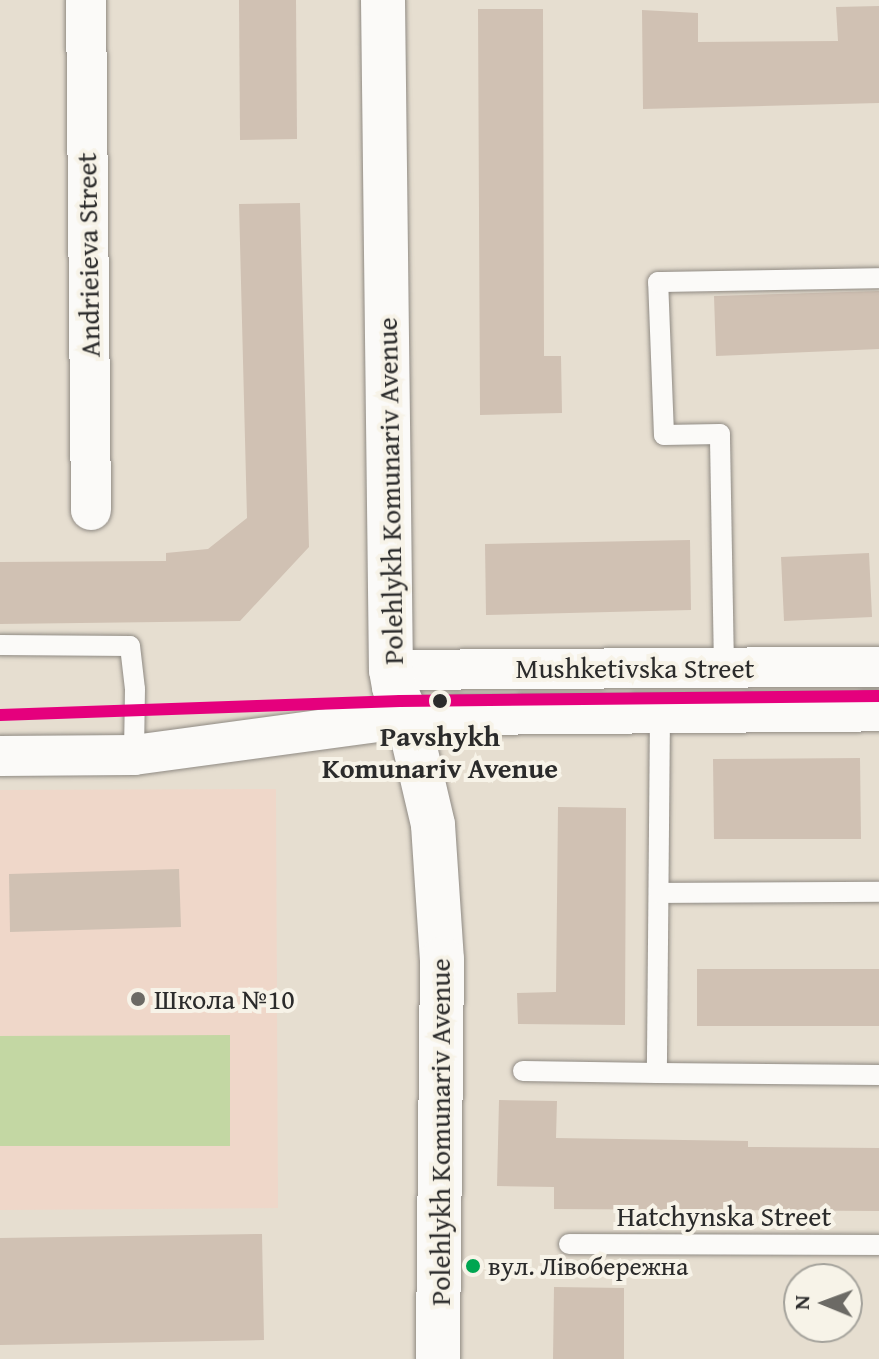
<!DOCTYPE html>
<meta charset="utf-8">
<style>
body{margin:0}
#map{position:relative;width:879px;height:1359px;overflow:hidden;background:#e6ded0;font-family:"Gentium Book Plus",serif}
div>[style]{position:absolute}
.built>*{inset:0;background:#efd7c9}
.green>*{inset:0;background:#c3d7a3}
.building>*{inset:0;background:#d0c1b3}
.roads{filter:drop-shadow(0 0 2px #8f8a83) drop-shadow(0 0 2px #8f8a83)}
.lane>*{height:20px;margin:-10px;padding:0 10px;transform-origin:10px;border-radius:10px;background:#fbfaf8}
.street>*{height:40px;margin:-20px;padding:0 20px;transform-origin:20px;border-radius:20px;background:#fbfaf8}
.primary>*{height:44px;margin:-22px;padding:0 22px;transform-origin:22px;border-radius:22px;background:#fbfaf8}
.tram-1>*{height:12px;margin:-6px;padding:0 6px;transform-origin:6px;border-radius:6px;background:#e5007d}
.dots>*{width:22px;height:22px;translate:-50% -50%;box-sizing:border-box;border:4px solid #f7f3e8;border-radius:50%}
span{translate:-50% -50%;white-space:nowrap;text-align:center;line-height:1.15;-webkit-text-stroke:8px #f7f3e8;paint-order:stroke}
.bus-label{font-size:26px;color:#2b2b2b}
.left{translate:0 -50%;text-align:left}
.street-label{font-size:28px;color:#2b2b2b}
.stop-label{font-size:28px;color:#2b2b2b;font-weight:700}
.poi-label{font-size:28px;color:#2b2b2b}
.north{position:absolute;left:783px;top:1263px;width:80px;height:80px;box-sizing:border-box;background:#f7f3e8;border:2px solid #a5a39c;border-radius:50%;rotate:271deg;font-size:22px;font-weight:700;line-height:32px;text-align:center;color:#2b2b2b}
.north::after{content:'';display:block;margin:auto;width:28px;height:36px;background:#6c6a65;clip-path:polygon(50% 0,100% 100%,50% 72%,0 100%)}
</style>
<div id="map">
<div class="built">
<i style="clip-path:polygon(276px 789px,278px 1208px,0 1210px,0 790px)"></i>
</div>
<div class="green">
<i style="clip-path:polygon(230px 1035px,230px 1146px,0 1146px,0 1036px)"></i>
</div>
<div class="building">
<i style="clip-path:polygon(239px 0,296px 0,297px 139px,240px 140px)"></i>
<i style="clip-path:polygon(879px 6px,879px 103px,643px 109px,642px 10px,698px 13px,698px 42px,838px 41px,836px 7px)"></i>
<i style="clip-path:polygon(478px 9px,543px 9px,544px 356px,561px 356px,562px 413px,480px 415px)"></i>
<i style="clip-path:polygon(300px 203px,309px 547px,240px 621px,0 624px,0 562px,166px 561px,166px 553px,208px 549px,247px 518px,239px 204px)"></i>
<i style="clip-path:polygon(879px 291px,879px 349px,716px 356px,714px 296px)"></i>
<i style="clip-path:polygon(690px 540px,691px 610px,486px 615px,485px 544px)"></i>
<i style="clip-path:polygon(869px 553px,872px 617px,784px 621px,781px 557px)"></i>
<i style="clip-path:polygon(860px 758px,861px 839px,714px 839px,713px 759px)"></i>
<i style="clip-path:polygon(558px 807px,626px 808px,625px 1025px,518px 1024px,517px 993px,556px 992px)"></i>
<i style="clip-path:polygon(179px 869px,181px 927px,10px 932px,9px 874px)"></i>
<i style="clip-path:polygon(697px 969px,879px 969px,879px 1026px,697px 1026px)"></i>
<i style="clip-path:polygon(499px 1100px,557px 1101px,556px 1138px,748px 1141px,748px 1147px,879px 1148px,879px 1211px,554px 1209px,554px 1187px,497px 1186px)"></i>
<i style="clip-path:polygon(262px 1234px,264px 1340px,0 1345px,0 1238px)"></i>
<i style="clip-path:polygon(554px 1287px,624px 1288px,624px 1359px,553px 1359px)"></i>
</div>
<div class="roads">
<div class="lane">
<i style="left:0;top:645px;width:130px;rotate:0.4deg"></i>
<i style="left:130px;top:646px;width:43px;rotate:83.4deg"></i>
<i style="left:135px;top:689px;width:66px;rotate:90.9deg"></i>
<i style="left:724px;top:668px;width:234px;rotate:-91deg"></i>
<i style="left:720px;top:434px;width:56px;rotate:179deg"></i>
<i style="left:664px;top:435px;width:153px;rotate:-92.2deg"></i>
<i style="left:658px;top:282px;width:221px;rotate:-1deg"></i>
<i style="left:660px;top:713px;width:360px;rotate:90.5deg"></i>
<i style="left:657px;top:1073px;width:222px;rotate:0.5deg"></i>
<i style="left:659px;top:893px;width:220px;rotate:-0.3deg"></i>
<i style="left:523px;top:1071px;width:134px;rotate:0.9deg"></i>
<i style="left:569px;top:1244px;width:310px;rotate:0.2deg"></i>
</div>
<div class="street">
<i style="left:86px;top:0;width:510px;rotate:89.44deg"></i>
<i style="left:391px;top:670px;width:488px;rotate:-0.4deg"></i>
<i style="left:0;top:756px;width:134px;rotate:-0.4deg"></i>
<i style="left:134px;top:755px;width:276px;rotate:-7.7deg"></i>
<i style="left:408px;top:718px;width:53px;rotate:-3.2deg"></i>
<i style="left:461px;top:715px;width:418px;rotate:-0.5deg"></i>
</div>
<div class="primary">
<i style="left:383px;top:0;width:670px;rotate:89.32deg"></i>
<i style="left:391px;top:670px;width:17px;rotate:80deg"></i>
<i style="left:394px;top:687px;width:34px;rotate:66deg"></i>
<i style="left:408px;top:718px;width:110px;rotate:76.8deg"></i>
<i style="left:433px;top:825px;width:134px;rotate:86.2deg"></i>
<i style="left:442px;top:959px;width:400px;rotate:90.6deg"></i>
</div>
</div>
<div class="tram-1">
<i style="left:0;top:715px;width:400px;rotate:-2deg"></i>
<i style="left:400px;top:701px;width:479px;rotate:-0.6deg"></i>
</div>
<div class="dots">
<i style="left:440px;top:701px;background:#2b2b2b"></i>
<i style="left:138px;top:999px;background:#6c6a65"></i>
<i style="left:473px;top:1266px;background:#00a651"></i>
</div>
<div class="bus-label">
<span class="left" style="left:488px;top:1266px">вул. Лівобережна</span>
</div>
<div class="street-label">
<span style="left:88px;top:255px;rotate:-91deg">Andrieieva Street</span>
<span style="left:390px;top:491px;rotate:-91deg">Polehlykh Komunariv Avenue</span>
<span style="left:635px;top:668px">Mushketivska Street</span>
<span style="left:440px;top:1132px;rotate:-90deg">Polehlykh Komunariv Avenue</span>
<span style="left:724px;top:1216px">Hatchynska Street</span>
</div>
<div class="stop-label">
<span style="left:440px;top:752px">Pavshykh<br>Komunariv Avenue</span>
</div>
<div class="poi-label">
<span class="left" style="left:154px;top:999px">Школа №10</span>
</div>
<div class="north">N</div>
</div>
